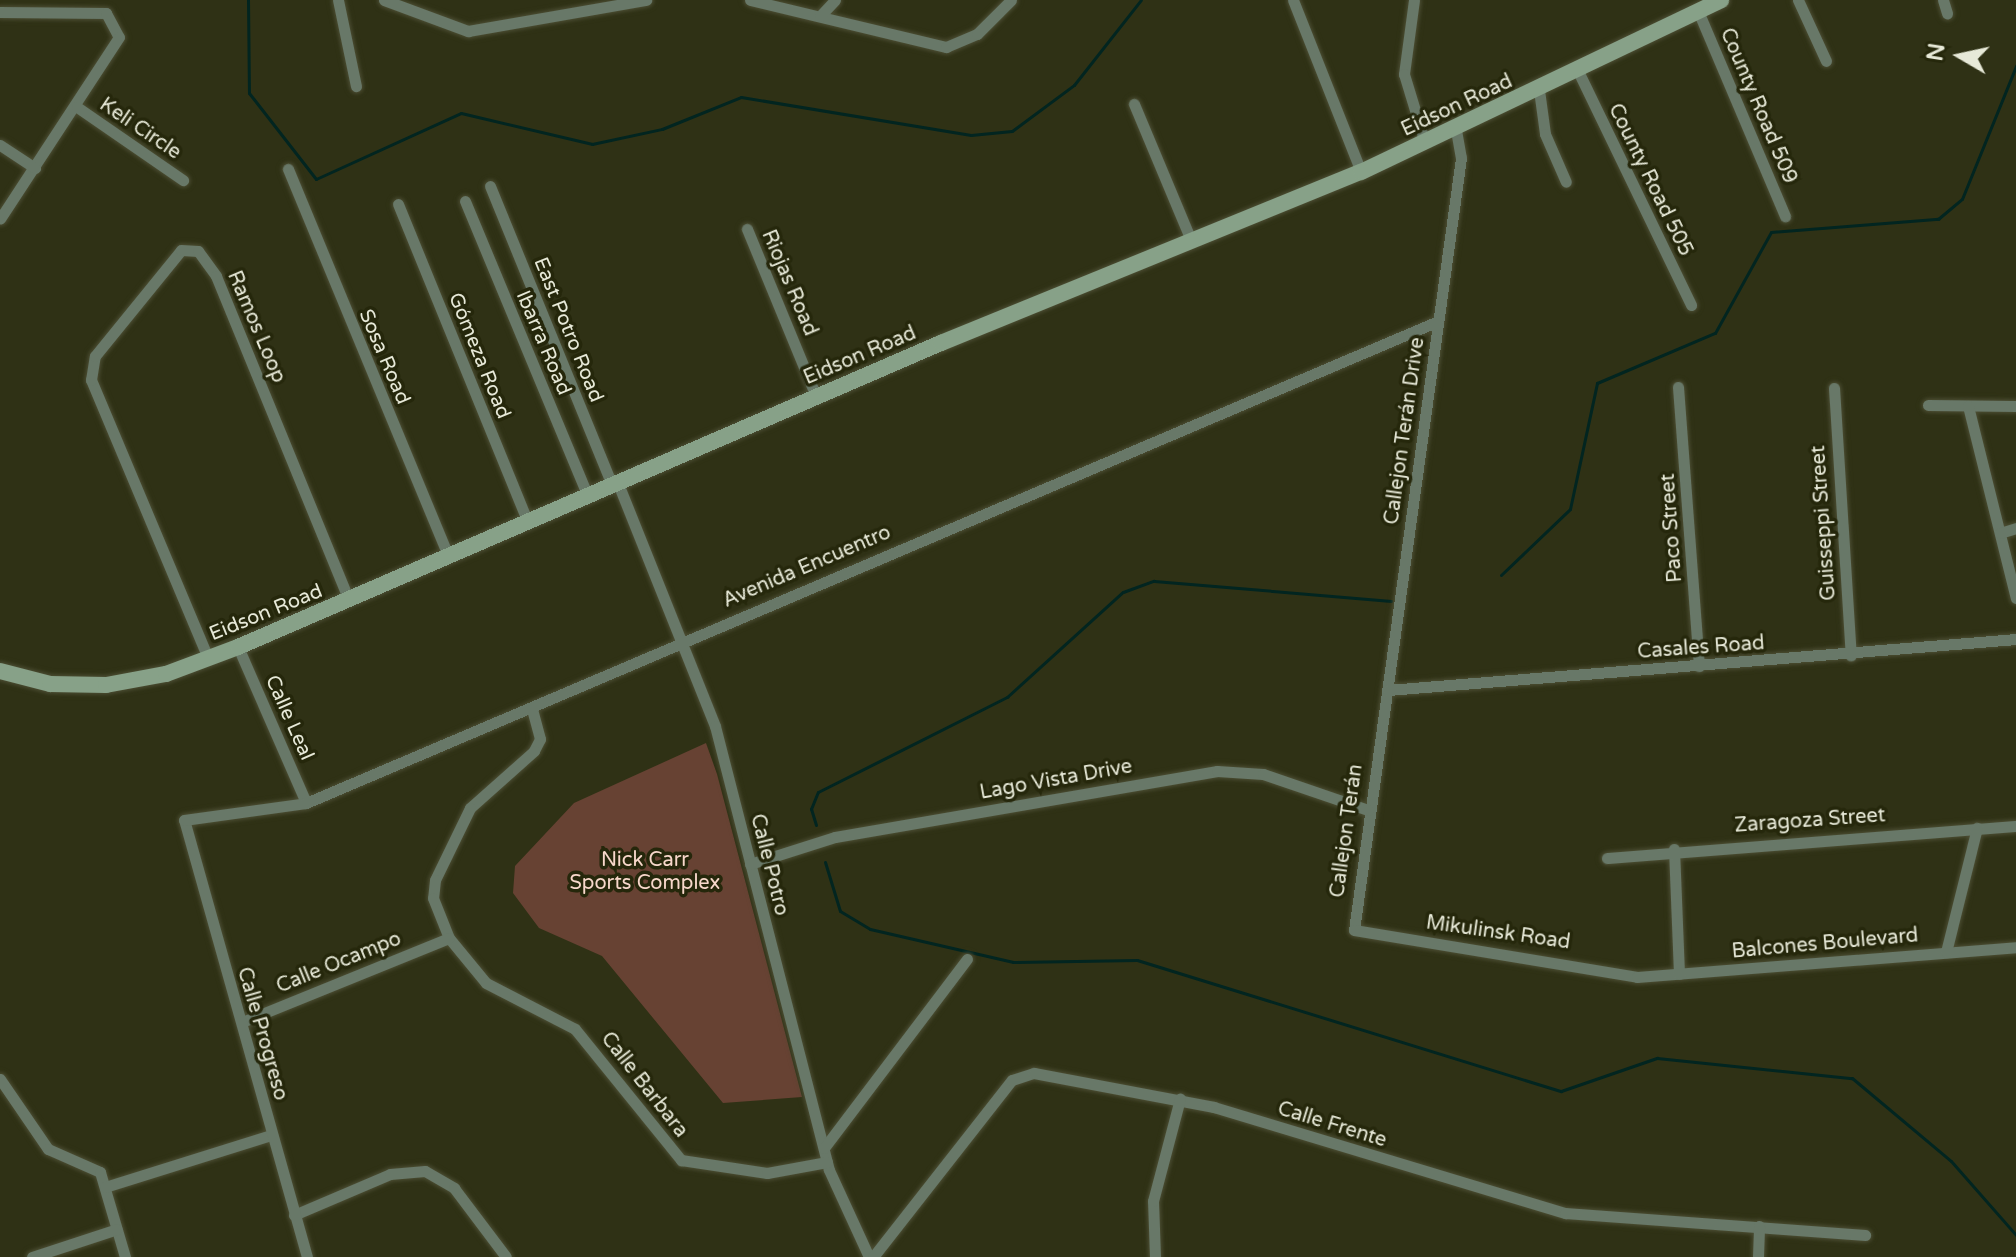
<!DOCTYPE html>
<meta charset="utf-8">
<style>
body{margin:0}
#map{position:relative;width:2016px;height:1257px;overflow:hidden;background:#2f3115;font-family:"Varela Round",sans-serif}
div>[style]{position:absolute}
.green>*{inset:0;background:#674233}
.stream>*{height:3px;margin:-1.5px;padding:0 1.5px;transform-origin:1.5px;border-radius:1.5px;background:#022520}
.roads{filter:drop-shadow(0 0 2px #4c4e34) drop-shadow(0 0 2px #4c4e34)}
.street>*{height:11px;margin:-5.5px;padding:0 5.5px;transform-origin:5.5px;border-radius:5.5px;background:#687868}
.secondary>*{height:16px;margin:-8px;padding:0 8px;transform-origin:8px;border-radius:8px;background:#87a188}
span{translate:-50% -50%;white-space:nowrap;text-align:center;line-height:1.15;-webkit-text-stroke:7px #25270b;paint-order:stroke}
.street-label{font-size:20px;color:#e7e9d8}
.park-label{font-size:20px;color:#f8d8cb}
.north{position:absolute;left:1920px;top:16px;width:80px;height:80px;-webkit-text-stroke:6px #25270b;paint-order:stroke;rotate:279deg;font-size:22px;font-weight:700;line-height:32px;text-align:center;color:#e7e9d8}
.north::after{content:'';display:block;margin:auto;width:28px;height:36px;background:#e7e9d8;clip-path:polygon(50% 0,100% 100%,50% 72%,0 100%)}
</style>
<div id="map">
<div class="green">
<i style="clip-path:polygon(706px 743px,717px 774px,802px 1097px,723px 1103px,602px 956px,539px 928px,513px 893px,515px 866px,574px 803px)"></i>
</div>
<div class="stream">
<i style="left:248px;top:0;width:93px;rotate:89.4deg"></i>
<i style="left:249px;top:93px;width:109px;rotate:52.1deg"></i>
<i style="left:316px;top:179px;width:159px;rotate:-24.5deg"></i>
<i style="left:461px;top:113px;width:135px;rotate:13.3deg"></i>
<i style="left:592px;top:144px;width:72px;rotate:-12.1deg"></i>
<i style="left:662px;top:129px;width:85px;rotate:-22.1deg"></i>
<i style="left:741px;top:97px;width:233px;rotate:9.4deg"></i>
<i style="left:971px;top:135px;width:41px;rotate:-5.6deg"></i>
<i style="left:1012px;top:131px;width:77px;rotate:-36.6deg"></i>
<i style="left:1074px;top:85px;width:108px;rotate:-51.8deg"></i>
<i style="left:1501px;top:575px;width:95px;rotate:-43.7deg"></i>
<i style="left:1570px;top:509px;width:129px;rotate:-77.9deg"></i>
<i style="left:1597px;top:383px;width:128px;rotate:-23deg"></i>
<i style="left:1715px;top:333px;width:115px;rotate:-61deg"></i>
<i style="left:1771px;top:232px;width:168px;rotate:-4.5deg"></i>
<i style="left:1938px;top:219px;width:31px;rotate:-40deg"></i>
<i style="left:1962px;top:199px;width:144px;rotate:-67.9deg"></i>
<i style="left:816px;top:825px;width:17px;rotate:-107deg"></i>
<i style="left:811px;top:809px;width:18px;rotate:-68deg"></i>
<i style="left:818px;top:792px;width:212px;rotate:-26.7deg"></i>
<i style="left:1007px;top:697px;width:156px;rotate:-42.2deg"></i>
<i style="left:1123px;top:592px;width:33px;rotate:-20deg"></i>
<i style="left:1154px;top:581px;width:238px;rotate:4.8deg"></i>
<i style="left:825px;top:862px;width:51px;rotate:73deg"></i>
<i style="left:840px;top:911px;width:35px;rotate:31deg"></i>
<i style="left:870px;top:929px;width:147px;rotate:13deg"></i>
<i style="left:1013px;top:962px;width:124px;rotate:-0.9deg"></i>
<i style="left:1137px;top:960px;width:444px;rotate:17.2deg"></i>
<i style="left:1561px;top:1091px;width:102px;rotate:-19deg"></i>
<i style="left:1657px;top:1058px;width:196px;rotate:5.9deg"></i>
<i style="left:1852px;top:1078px;width:129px;rotate:40deg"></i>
<i style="left:1951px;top:1161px;width:98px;rotate:48.7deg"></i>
</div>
<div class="roads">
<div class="street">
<i style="left:338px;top:0;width:88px;rotate:78.2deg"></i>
<i style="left:384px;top:0;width:90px;rotate:20.3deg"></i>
<i style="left:468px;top:31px;width:181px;rotate:-9.9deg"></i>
<i style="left:750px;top:0;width:202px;rotate:13.5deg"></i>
<i style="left:946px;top:47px;width:34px;rotate:-23deg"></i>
<i style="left:977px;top:34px;width:48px;rotate:-45deg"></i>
<i style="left:1293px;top:0;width:185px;rotate:68.4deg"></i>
<i style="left:1414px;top:0;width:75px;rotate:97.7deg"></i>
<i style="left:1404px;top:74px;width:72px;rotate:73.1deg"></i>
<i style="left:1798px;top:0;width:67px;rotate:65.3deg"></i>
<i style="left:1943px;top:0;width:14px;rotate:73deg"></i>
<i style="left:1698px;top:11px;width:223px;rotate:67deg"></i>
<i style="left:0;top:12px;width:106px;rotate:0.5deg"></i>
<i style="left:106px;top:13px;width:27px;rotate:62deg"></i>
<i style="left:119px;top:37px;width:217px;rotate:123.2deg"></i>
<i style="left:820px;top:16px;width:22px;rotate:-47deg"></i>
<i style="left:1578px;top:71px;width:260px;rotate:64.2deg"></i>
<i style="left:1539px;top:90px;width:44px;rotate:82.2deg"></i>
<i style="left:1545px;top:134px;width:52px;rotate:66.4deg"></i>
<i style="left:1134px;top:104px;width:147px;rotate:67.3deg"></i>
<i style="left:77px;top:107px;width:129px;rotate:34.6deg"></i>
<i style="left:1456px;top:130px;width:28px;rotate:80deg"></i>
<i style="left:1461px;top:158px;width:779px;rotate:97.89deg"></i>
<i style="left:1354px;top:930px;width:287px;rotate:9.4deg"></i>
<i style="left:1637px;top:977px;width:380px;rotate:-4.5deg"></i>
<i style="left:0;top:145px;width:42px;rotate:33.3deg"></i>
<i style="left:288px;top:169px;width:420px;rotate:67.5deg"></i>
<i style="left:490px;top:186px;width:325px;rotate:67.8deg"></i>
<i style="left:465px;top:201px;width:321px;rotate:67.4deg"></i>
<i style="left:398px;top:204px;width:344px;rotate:67.8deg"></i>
<i style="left:747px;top:229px;width:181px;rotate:67.6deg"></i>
<i style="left:1678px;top:387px;width:280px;rotate:85.7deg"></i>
<i style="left:1834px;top:388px;width:268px;rotate:86.4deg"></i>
<i style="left:1928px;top:405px;width:88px;rotate:0.7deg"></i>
<i style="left:1968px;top:406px;width:198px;rotate:76deg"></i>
<i style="left:619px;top:486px;width:258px;rotate:68.2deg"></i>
<i style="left:715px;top:726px;width:458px;rotate:75.6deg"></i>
<i style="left:829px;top:1170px;width:96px;rotate:65.3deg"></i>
<i style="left:2000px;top:533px;width:17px;rotate:-17deg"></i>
<i style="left:238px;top:647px;width:170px;rotate:66.4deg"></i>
<i style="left:208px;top:658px;width:302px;rotate:-112.8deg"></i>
<i style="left:91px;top:380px;width:24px;rotate:-81deg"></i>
<i style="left:95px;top:356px;width:136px;rotate:-50.9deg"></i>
<i style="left:181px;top:250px;width:17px;rotate:3deg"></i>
<i style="left:198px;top:251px;width:31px;rotate:54deg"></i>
<i style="left:216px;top:276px;width:350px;rotate:67.7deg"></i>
<i style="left:1388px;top:690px;width:630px;rotate:-4.64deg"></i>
<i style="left:532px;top:709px;width:31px;rotate:75deg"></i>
<i style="left:540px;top:739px;width:13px;rotate:117deg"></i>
<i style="left:534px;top:751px;width:86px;rotate:138.3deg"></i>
<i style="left:470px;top:808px;width:80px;rotate:115.9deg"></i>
<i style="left:435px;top:880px;width:18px;rotate:96deg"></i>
<i style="left:433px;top:898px;width:43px;rotate:68.2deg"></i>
<i style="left:449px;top:938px;width:58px;rotate:50.6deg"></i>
<i style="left:486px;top:983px;width:100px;rotate:27.3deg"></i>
<i style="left:575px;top:1029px;width:169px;rotate:51deg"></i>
<i style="left:681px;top:1160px;width:87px;rotate:8.6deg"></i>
<i style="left:767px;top:1173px;width:61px;rotate:-10.4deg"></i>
<i style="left:1674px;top:849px;width:125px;rotate:87.7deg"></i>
<i style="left:1607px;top:858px;width:410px;rotate:-4.5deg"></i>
<i style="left:750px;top:864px;width:89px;rotate:-17.6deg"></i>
<i style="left:835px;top:837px;width:388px;rotate:-9.8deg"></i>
<i style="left:1217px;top:771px;width:46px;rotate:3.7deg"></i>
<i style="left:1263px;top:774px;width:111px;rotate:18.9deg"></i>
<i style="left:1946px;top:952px;width:128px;rotate:-76deg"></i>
<i style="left:242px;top:1022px;width:223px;rotate:-22.1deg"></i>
<i style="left:0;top:1079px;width:85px;rotate:55.6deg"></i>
<i style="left:48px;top:1149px;width:57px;rotate:23.9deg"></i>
<i style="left:100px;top:1172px;width:89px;rotate:73.6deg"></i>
<i style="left:824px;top:1148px;width:237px;rotate:-52.9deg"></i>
<i style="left:105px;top:1187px;width:174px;rotate:-17.4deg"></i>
<i style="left:294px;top:1215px;width:104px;rotate:-23.1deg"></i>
<i style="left:390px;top:1174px;width:35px;rotate:-5deg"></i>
<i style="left:425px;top:1171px;width:34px;rotate:30deg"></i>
<i style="left:454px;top:1188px;width:86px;rotate:53deg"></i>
<i style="left:32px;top:1257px;width:89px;rotate:-18.2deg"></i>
<i style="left:307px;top:1257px;width:454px;rotate:-105.7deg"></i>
<i style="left:184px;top:820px;width:123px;rotate:-7.9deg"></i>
<i style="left:306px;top:803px;width:1230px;rotate:-23.06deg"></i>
<i style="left:873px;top:1257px;width:225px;rotate:-51.9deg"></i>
<i style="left:1012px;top:1080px;width:23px;rotate:-18deg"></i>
<i style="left:1034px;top:1073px;width:183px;rotate:10.7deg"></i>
<i style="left:1214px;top:1107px;width:367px;rotate:16.8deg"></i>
<i style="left:1565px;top:1213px;width:301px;rotate:4.2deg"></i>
<i style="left:1155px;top:1257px;width:56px;rotate:-92deg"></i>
<i style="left:1153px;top:1201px;width:106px;rotate:-75.2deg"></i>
<i style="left:1758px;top:1257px;width:31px;rotate:-88deg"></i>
</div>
<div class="secondary">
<i style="left:0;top:671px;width:52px;rotate:14.6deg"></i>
<i style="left:50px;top:684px;width:56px;rotate:1deg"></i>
<i style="left:106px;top:685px;width:61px;rotate:-10.4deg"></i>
<i style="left:166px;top:674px;width:77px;rotate:-20.6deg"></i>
<i style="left:238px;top:647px;width:766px;rotate:-23.39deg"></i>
<i style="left:941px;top:343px;width:453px;rotate:-22.2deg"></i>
<i style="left:1361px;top:172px;width:399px;rotate:-25.5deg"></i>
</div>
</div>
<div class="street-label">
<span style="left:1457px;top:106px;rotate:-25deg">Eidson Road</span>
<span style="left:1758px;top:106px;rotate:67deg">County Road 509</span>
<span style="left:140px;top:129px;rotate:34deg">Keli Circle</span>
<span style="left:1650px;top:180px;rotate:64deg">County Road 505</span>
<span style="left:789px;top:283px;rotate:67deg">Riojas Road</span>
<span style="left:256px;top:327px;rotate:67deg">Ramos Loop</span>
<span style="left:568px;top:330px;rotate:68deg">East Potro Road</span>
<span style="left:543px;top:343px;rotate:67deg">Ibarra Road</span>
<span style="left:479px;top:356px;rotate:68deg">Gómeza Road</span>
<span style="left:860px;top:356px;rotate:-23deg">Eidson Road</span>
<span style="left:384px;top:357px;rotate:67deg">Sosa Road</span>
<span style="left:1405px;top:431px;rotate:-82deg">Callejon Terán Drive</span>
<span style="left:1824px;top:523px;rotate:-94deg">Guisseppi Street</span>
<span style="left:1672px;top:528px;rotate:-94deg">Paco Street</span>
<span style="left:807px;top:567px;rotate:-23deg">Avenida Encuentro</span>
<span style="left:266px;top:613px;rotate:-22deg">Eidson Road</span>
<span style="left:1701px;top:648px;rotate:-4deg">Casales Road</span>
<span style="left:289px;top:718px;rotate:66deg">Calle Leal</span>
<span style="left:1056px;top:780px;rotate:-10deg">Lago Vista Drive</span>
<span style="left:1810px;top:821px;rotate:-4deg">Zaragoza Street</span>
<span style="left:1347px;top:831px;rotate:-82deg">Callejon Terán</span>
<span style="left:769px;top:865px;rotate:76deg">Calle Potro</span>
<span style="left:1498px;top:933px;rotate:8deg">Mikulinsk Road</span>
<span style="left:1825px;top:944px;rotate:-5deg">Balcones Boulevard</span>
<span style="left:339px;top:963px;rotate:-22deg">Calle Ocampo</span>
<span style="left:262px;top:1034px;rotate:74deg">Calle Progreso</span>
<span style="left:644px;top:1085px;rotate:52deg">Calle Barbara</span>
<span style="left:1332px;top:1125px;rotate:17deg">Calle Frente</span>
</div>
<div class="park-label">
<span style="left:645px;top:872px">Nick Carr<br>Sports Complex</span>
</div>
<div class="north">N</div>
</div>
